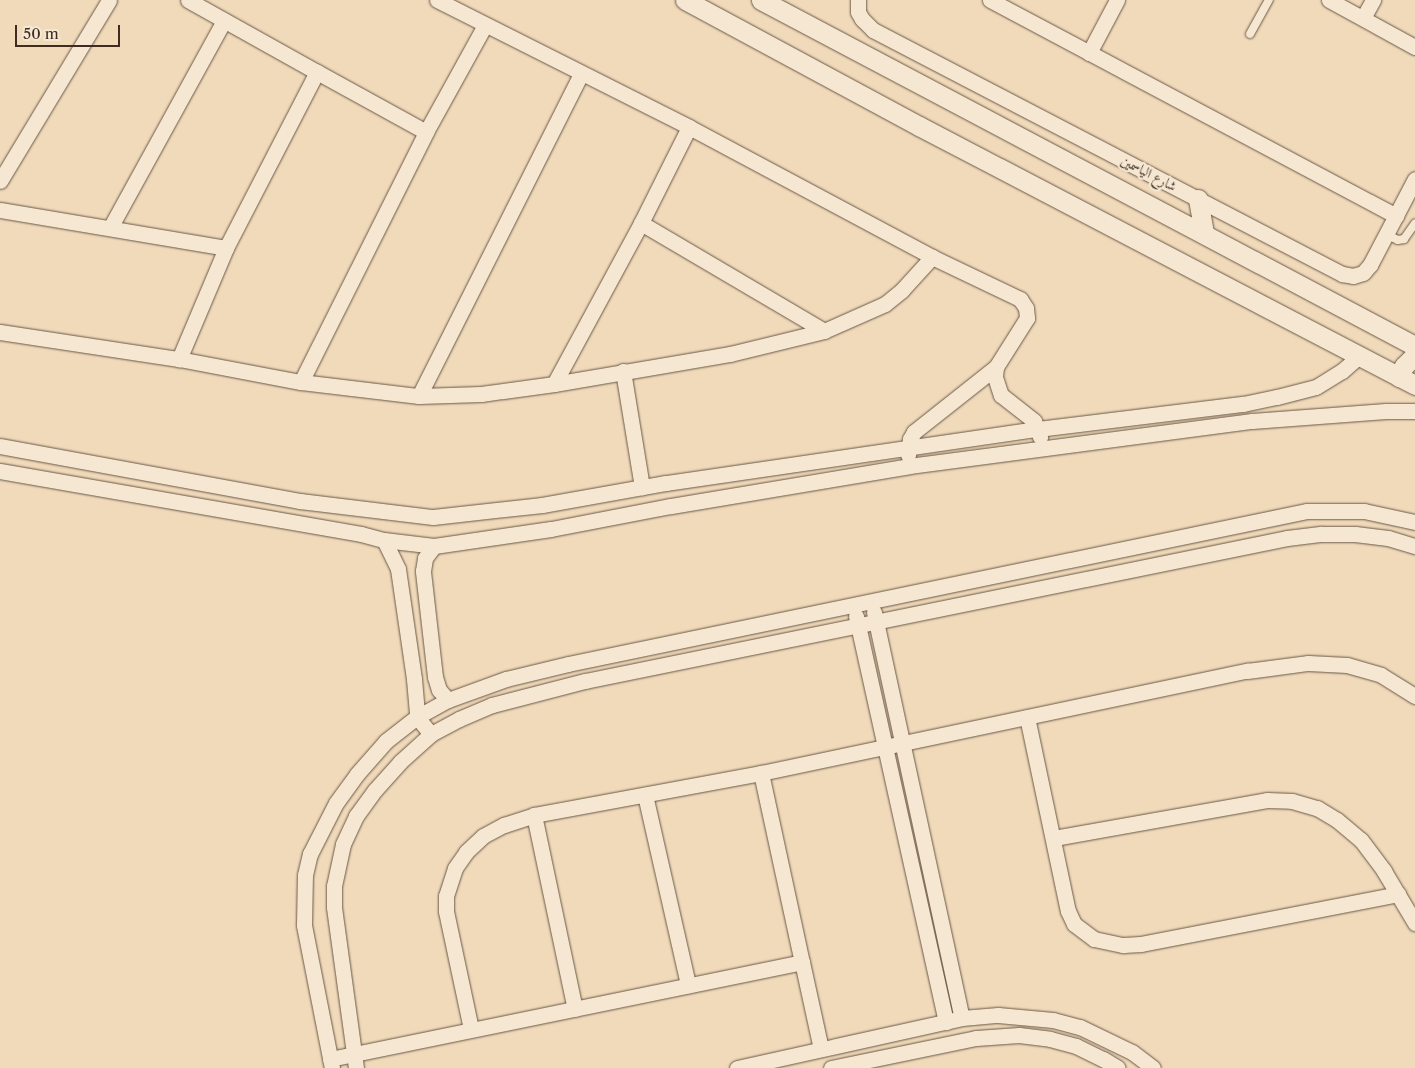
<!DOCTYPE html>
<meta charset="utf-8">
<style>
body{margin:0}
#map{position:relative;width:1415px;height:1068px;overflow:hidden;background:#f0daba;font-family:"Libre Caslon Text",Amiri,serif}
div>[style]{position:absolute}
.roads{filter:drop-shadow(0 0 1px #6b5746) drop-shadow(0 0 1px #6b5746)}
.service>*{height:8px;margin:-4px;padding:0 4px;transform-origin:4px;border-radius:4px;background:#f5e7d2}
.minor>*{height:15px;margin:-7.5px;padding:0 7.5px;transform-origin:7.5px;border-radius:7.5px;background:#f5e7d2}
.tertiary>*{height:19px;margin:-9.5px;padding:0 9.5px;transform-origin:9.5px;border-radius:9.5px;background:#f5e7d2}
span{translate:-50% -50%;white-space:nowrap;text-align:center;line-height:1.15;-webkit-text-stroke:4.5px #f5e7d2;paint-order:stroke}
.street-label{font-size:14px;color:#3f2b20}
.scale{position:absolute;left:15px;top:25px;width:105px;height:22px;box-sizing:border-box;border:2px solid #3f2b20;border-top:0;padding-left:6px;font-size:15px;line-height:18px;white-space:nowrap;color:#3f2b20;-webkit-text-stroke:4px #f5e7d2;paint-order:stroke}
</style>
<div id="map">
<div class="roads">
<div class="service">
<i style="left:1250px;top:34px;width:39px;rotate:-61deg"></i>
<i style="left:1385px;top:234px;width:14px;rotate:25deg"></i>
<i style="left:1398px;top:240px;width:6px;rotate:-9deg"></i>
<i style="left:1404px;top:239px;width:19px;rotate:-55deg"></i>
</div>
<div class="minor">
<i style="left:188px;top:0;width:148px;rotate:29.2deg"></i>
<i style="left:437px;top:0;width:282px;rotate:26.7deg"></i>
<i style="left:689px;top:127px;width:276px;rotate:28.1deg"></i>
<i style="left:932px;top:257px;width:98px;rotate:25.5deg"></i>
<i style="left:1020px;top:299px;width:11px;rotate:56deg"></i>
<i style="left:1026px;top:308px;width:10px;rotate:84deg"></i>
<i style="left:1027px;top:318px;width:58px;rotate:122.3deg"></i>
<i style="left:996px;top:367px;width:105px;rotate:141.6deg"></i>
<i style="left:914px;top:432px;width:8px;rotate:120deg"></i>
<i style="left:910px;top:439px;width:16px;rotate:97deg"></i>
<i style="left:858px;top:0;width:12px;rotate:90deg"></i>
<i style="left:858px;top:12px;width:8px;rotate:60deg"></i>
<i style="left:862px;top:19px;width:16px;rotate:45deg"></i>
<i style="left:873px;top:30px;width:529px;rotate:27.49deg"></i>
<i style="left:1342px;top:274px;width:11px;rotate:10deg"></i>
<i style="left:1353px;top:276px;width:10px;rotate:-17deg"></i>
<i style="left:1363px;top:273px;width:11px;rotate:-49deg"></i>
<i style="left:1370px;top:265px;width:97px;rotate:-62.4deg"></i>
<i style="left:990px;top:0;width:460px;rotate:28deg"></i>
<i style="left:1329px;top:0;width:98px;rotate:28.7deg"></i>
<i style="left:1363px;top:18px;width:21px;rotate:-61deg"></i>
<i style="left:1089px;top:53px;width:60px;rotate:-62.2deg"></i>
<i style="left:0;top:181px;width:211px;rotate:-58.9deg"></i>
<i style="left:0;top:210px;width:229px;rotate:9.5deg"></i>
<i style="left:226px;top:248px;width:121px;rotate:112.9deg"></i>
<i style="left:641px;top:223px;width:107px;rotate:-63.4deg"></i>
<i style="left:110px;top:228px;width:236px;rotate:-61.2deg"></i>
<i style="left:226px;top:248px;width:198px;rotate:-62.7deg"></i>
<i style="left:317px;top:72px;width:124px;rotate:28.8deg"></i>
<i style="left:0;top:332px;width:181px;rotate:8.6deg"></i>
<i style="left:179px;top:359px;width:124px;rotate:10.7deg"></i>
<i style="left:301px;top:382px;width:119px;rotate:6.8deg"></i>
<i style="left:419px;top:396px;width:62px;rotate:-1.8deg"></i>
<i style="left:481px;top:394px;width:74px;rotate:-7.8deg"></i>
<i style="left:554px;top:384px;width:179px;rotate:-9.7deg"></i>
<i style="left:730px;top:354px;width:97px;rotate:-13.7deg"></i>
<i style="left:824px;top:331px;width:67px;rotate:-23.9deg"></i>
<i style="left:885px;top:304px;width:22px;rotate:-39deg"></i>
<i style="left:902px;top:290px;width:45px;rotate:-47.7deg"></i>
<i style="left:996px;top:367px;width:10px;rotate:96deg"></i>
<i style="left:995px;top:377px;width:19px;rotate:72deg"></i>
<i style="left:1001px;top:395px;width:42px;rotate:38.2deg"></i>
<i style="left:1034px;top:421px;width:17px;rotate:69deg"></i>
<i style="left:623px;top:371px;width:118px;rotate:80.7deg"></i>
<i style="left:301px;top:382px;width:280px;rotate:-63.4deg"></i>
<i style="left:426px;top:132px;width:122px;rotate:-61.1deg"></i>
<i style="left:554px;top:384px;width:183px;rotate:-61.6deg"></i>
<i style="left:641px;top:223px;width:212px;rotate:30.5deg"></i>
<i style="left:419px;top:396px;width:360px;rotate:-63.3deg"></i>
<i style="left:0;top:446px;width:305px;rotate:10.4deg"></i>
<i style="left:300px;top:501px;width:134px;rotate:6.9deg"></i>
<i style="left:433px;top:517px;width:110px;rotate:-6.3deg"></i>
<i style="left:542px;top:505px;width:126px;rotate:-10.1deg"></i>
<i style="left:666px;top:483px;width:376px;rotate:-8.3deg"></i>
<i style="left:1038px;top:429px;width:207px;rotate:-7deg"></i>
<i style="left:1243px;top:404px;width:35px;rotate:-12deg"></i>
<i style="left:1277px;top:397px;width:40px;rotate:-14.4deg"></i>
<i style="left:1316px;top:387px;width:31px;rotate:-32deg"></i>
<i style="left:1342px;top:371px;width:23px;rotate:-41deg"></i>
<i style="left:0;top:471px;width:366px;rotate:9.9deg"></i>
<i style="left:361px;top:534px;width:24px;rotate:15deg"></i>
<i style="left:384px;top:540px;width:32px;rotate:64deg"></i>
<i style="left:398px;top:569px;width:111px;rotate:81.7deg"></i>
<i style="left:414px;top:679px;width:38px;rotate:85deg"></i>
<i style="left:417px;top:717px;width:22px;rotate:51deg"></i>
<i style="left:384px;top:540px;width:50px;rotate:6.8deg"></i>
<i style="left:874px;top:612px;width:415px;rotate:77.8deg"></i>
<i style="left:856px;top:616px;width:416px;rotate:77.5deg"></i>
<i style="left:448px;top:700px;width:13px;rotate:-132deg"></i>
<i style="left:439px;top:690px;width:14px;rotate:-107deg"></i>
<i style="left:435px;top:677px;width:107px;rotate:-96.5deg"></i>
<i style="left:423px;top:571px;width:13px;rotate:-81deg"></i>
<i style="left:425px;top:558px;width:15px;rotate:-53deg"></i>
<i style="left:434px;top:546px;width:118px;rotate:-8.3deg"></i>
<i style="left:551px;top:529px;width:122px;rotate:-10.9deg"></i>
<i style="left:671px;top:506px;width:241px;rotate:-9.5deg"></i>
<i style="left:909px;top:466px;width:346px;rotate:-7.5deg"></i>
<i style="left:1252px;top:421px;width:134px;rotate:-4.3deg"></i>
<i style="left:1386px;top:411px;width:29px"></i>
<i style="left:1027px;top:717px;width:198px;rotate:78.1deg"></i>
<i style="left:1068px;top:911px;width:14px;rotate:65deg"></i>
<i style="left:1074px;top:924px;width:25px;rotate:37deg"></i>
<i style="left:1094px;top:939px;width:30px;rotate:12deg"></i>
<i style="left:1123px;top:945px;width:18px;rotate:-3deg"></i>
<i style="left:1141px;top:944px;width:262px;rotate:-11deg"></i>
<i style="left:761px;top:773px;width:193px;rotate:77.8deg"></i>
<i style="left:645px;top:795px;width:195px;rotate:77.2deg"></i>
<i style="left:534px;top:815px;width:198px;rotate:78.1deg"></i>
<i style="left:1054px;top:838px;width:216px;rotate:-10.1deg"></i>
<i style="left:1267px;top:800px;width:25px;rotate:2deg"></i>
<i style="left:1292px;top:801px;width:26px;rotate:16deg"></i>
<i style="left:1317px;top:808px;width:23px;rotate:31deg"></i>
<i style="left:1337px;top:820px;width:31px;rotate:40deg"></i>
<i style="left:1361px;top:840px;width:39px;rotate:53deg"></i>
<i style="left:1384px;top:871px;width:61px;rotate:59.2deg"></i>
<i style="left:471px;top:1029px;width:121px;rotate:-102deg"></i>
<i style="left:446px;top:911px;width:15px;rotate:-90deg"></i>
<i style="left:446px;top:896px;width:29px;rotate:-72deg"></i>
<i style="left:455px;top:868px;width:19px;rotate:-55deg"></i>
<i style="left:466px;top:852px;width:23px;rotate:-43deg"></i>
<i style="left:483px;top:836px;width:24px;rotate:-28deg"></i>
<i style="left:504px;top:825px;width:32px;rotate:-18deg"></i>
<i style="left:534px;top:815px;width:231px;rotate:-10.5deg"></i>
<i style="left:761px;top:773px;width:497px;rotate:-11.9deg"></i>
<i style="left:1247px;top:671px;width:62px;rotate:-7.5deg"></i>
<i style="left:1308px;top:663px;width:39px;rotate:3deg"></i>
<i style="left:1347px;top:665px;width:35px;rotate:16deg"></i>
<i style="left:1381px;top:675px;width:40px;rotate:32deg"></i>
<i style="left:330px;top:1059px;width:482px;rotate:-11.6deg"></i>
<i style="left:802px;top:962px;width:89px;rotate:77.7deg"></i>
<i style="left:332px;top:1068px;width:146px;rotate:-101.1deg"></i>
<i style="left:304px;top:925px;width:50px;rotate:-88.9deg"></i>
<i style="left:305px;top:875px;width:22px;rotate:-77deg"></i>
<i style="left:310px;top:854px;width:57px;rotate:-63deg"></i>
<i style="left:336px;top:803px;width:36px;rotate:-54deg"></i>
<i style="left:357px;top:774px;width:44px;rotate:-48.7deg"></i>
<i style="left:386px;top:741px;width:39px;rotate:-38deg"></i>
<i style="left:417px;top:717px;width:35px;rotate:-29deg"></i>
<i style="left:448px;top:700px;width:62px;rotate:-19.9deg"></i>
<i style="left:506px;top:679px;width:64px;rotate:-13.6deg"></i>
<i style="left:568px;top:664px;width:755px;rotate:-11.7deg"></i>
<i style="left:1307px;top:511px;width:57px"></i>
<i style="left:1364px;top:511px;width:52px;rotate:12.2deg"></i>
<i style="left:356px;top:1068px;width:162px;rotate:-97.8deg"></i>
<i style="left:334px;top:907px;width:21px;rotate:-90deg"></i>
<i style="left:334px;top:886px;width:43px;rotate:-77.9deg"></i>
<i style="left:343px;top:844px;width:31px;rotate:-65deg"></i>
<i style="left:356px;top:816px;width:32px;rotate:-54deg"></i>
<i style="left:375px;top:790px;width:38px;rotate:-48deg"></i>
<i style="left:400px;top:762px;width:42px;rotate:-42.1deg"></i>
<i style="left:431px;top:734px;width:32px;rotate:-28deg"></i>
<i style="left:459px;top:719px;width:36px;rotate:-23deg"></i>
<i style="left:492px;top:705px;width:96px;rotate:-14.5deg"></i>
<i style="left:585px;top:681px;width:716px;rotate:-11.51deg"></i>
<i style="left:1287px;top:538px;width:35px;rotate:-7deg"></i>
<i style="left:1322px;top:534px;width:33px"></i>
<i style="left:1355px;top:534px;width:33px;rotate:7deg"></i>
<i style="left:1388px;top:538px;width:28px;rotate:17deg"></i>
<i style="left:737px;top:1068px;width:230px;rotate:-12.5deg"></i>
<i style="left:962px;top:1018px;width:36px;rotate:-5deg"></i>
<i style="left:998px;top:1015px;width:55px;rotate:5.2deg"></i>
<i style="left:1053px;top:1020px;width:28px;rotate:15deg"></i>
<i style="left:1080px;top:1027px;width:58px;rotate:25.7deg"></i>
<i style="left:1132px;top:1052px;width:26px;rotate:37deg"></i>
<i style="left:831px;top:1068px;width:148px;rotate:-11.7deg"></i>
<i style="left:976px;top:1038px;width:43px;rotate:-4deg"></i>
<i style="left:1019px;top:1035px;width:31px;rotate:7deg"></i>
<i style="left:1050px;top:1039px;width:27px;rotate:15deg"></i>
<i style="left:1076px;top:1046px;width:30px;rotate:26deg"></i>
<i style="left:1103px;top:1059px;width:17px;rotate:31deg"></i>
</div>
<div class="tertiary">
<i style="left:685px;top:0;width:266px;rotate:28.3deg"></i>
<i style="left:919px;top:126px;width:560px;rotate:27.57deg"></i>
<i style="left:761px;top:0;width:740px;rotate:27.88deg"></i>
<i style="left:1198px;top:199px;width:35px;rotate:80deg"></i>
<i style="left:1399px;top:377px;width:12px;rotate:-66deg"></i>
<i style="left:1404px;top:366px;width:16px;rotate:-45deg"></i>
</div>
</div>
<div class="street-label">
<span style="left:1149px;top:173px;rotate:28deg">شارع الياسمين</span>
</div>
<div class="scale">50 m</div>
</div>
